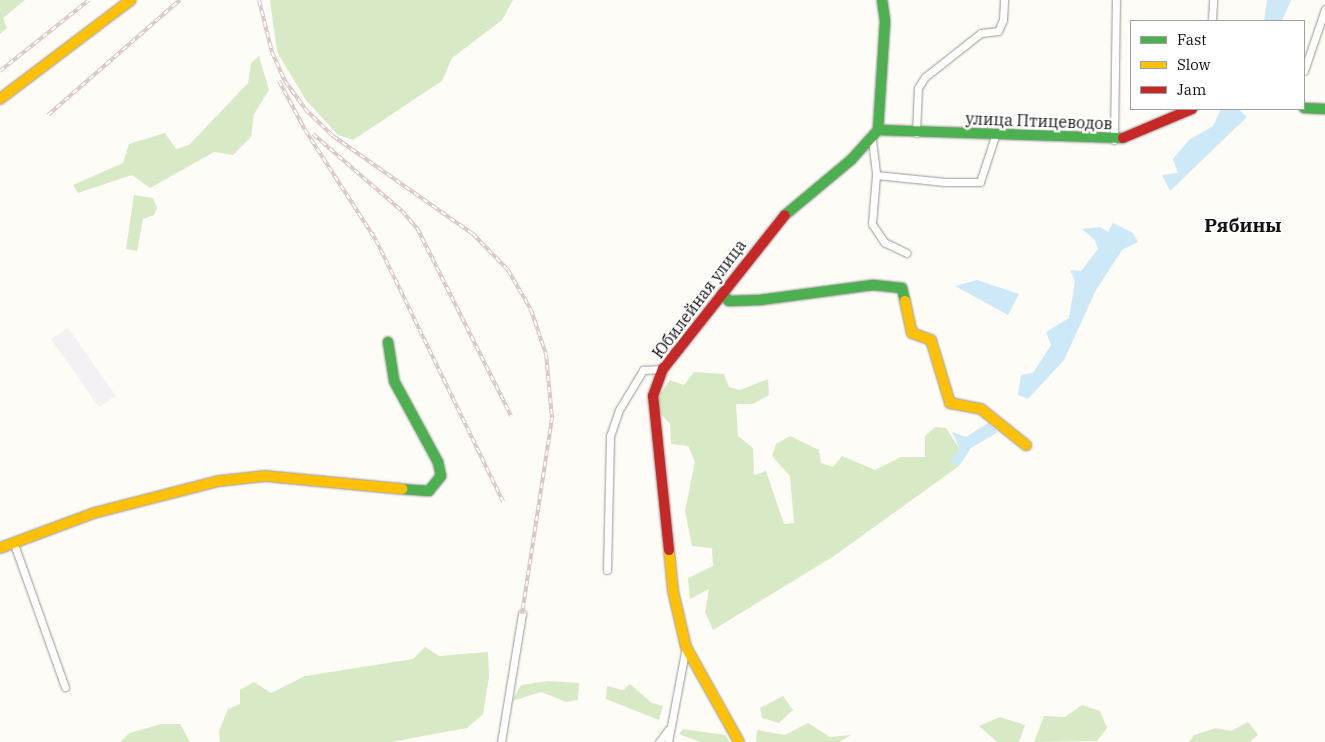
<!DOCTYPE html>
<meta charset="utf-8">
<style>
body{margin:0}
#map{position:relative;width:1325px;height:742px;overflow:hidden;background:#fdfcf7;font-family:"IBM Plex Serif",serif}
div>[style]{position:absolute}
.industrial>*{inset:0;background:#f5f0f3}
.forest>*{inset:0;background:#d8eac5}
.water>*{inset:0;background:#cde8f7}
.roads{filter:drop-shadow(0 0 1px #979795) drop-shadow(0 0 1px #979795)}
.street>*{height:7px;margin:-3.5px;padding:0 3.5px;transform-origin:3.5px;border-radius:3.5px;background:#fffffe}
.fast>*{height:10px;margin:-5px;padding:0 5px;transform-origin:5px;border-radius:5px;background:#4caf50}
.slow>*{height:10px;margin:-5px;padding:0 5px;transform-origin:5px;border-radius:5px;background:#ffc107}
.jam>*{height:10px;margin:-5px;padding:0 5px;transform-origin:5px;border-radius:5px;background:#c62828}
.rail>*{height:4px;margin-top:-2px;transform-origin:0;background:repeating-linear-gradient(90deg,#fff 0 5.5px,#d9c6c7 0 11px);box-sizing:border-box;border-block:1px solid #d9c6c7}
span{translate:-50% -50%;white-space:nowrap;text-align:center;line-height:1.15;-webkit-text-stroke:5px #fff;paint-order:stroke}
.street-label{font-size:16px;color:#111}
.quarter-label{font-size:19px;color:#111;font-weight:700}
.legend{position:absolute;left:1130px;top:20px;width:175px;height:90px;box-sizing:border-box;background:#fff;border:1px solid #a0a0a0;margin:0;padding:6px 9px;list-style:none;font-size:15px;color:#111}
.legend li{display:flex;align-items:center;gap:10px;height:25px}
.legend b{width:25px;border:1px solid #a0a0a0}
</style>
<div id="map">
<div class="industrial">
<i style="clip-path:polygon(68px 328px,116px 396px,99px 407px,51px 339px)"></i>
</div>
<div class="forest">
<i style="clip-path:polygon(0 0,25px 0,3px 18px,7px 28px,0 34px)"></i>
<i style="clip-path:polygon(270px 0,513px 0,502px 20px,452px 58px,442px 81px,353px 140px,338px 135px,306px 100px,277px 52px)"></i>
<i style="clip-path:polygon(259px 56px,269px 90px,254px 114px,251px 137px,233px 155px,214px 152px,150px 188px,132px 175px,78px 193px,73px 185px,123px 163px,129px 144px,165px 133px,176px 149px,189px 145px,248px 83px,251px 63px)"></i>
<i style="clip-path:polygon(134px 195px,153px 198px,157px 208px,154px 215px,143px 219px,137px 251px,126px 249px)"></i>
<i style="clip-path:polygon(694px 372px,724px 374px,729px 387px,740px 390px,768px 379px,769px 395px,753px 404px,736px 404px,738px 436px,753px 448px,754px 475px,766px 471px,784px 524px,794px 523px,790px 476px,772px 456px,776px 444px,790px 436px,819px 450px,821px 463px,833px 467px,842px 456px,875px 470px,901px 457px,925px 457px,925px 436px,935px 427px,946px 428px,960px 449px,951px 460px,959px 466px,834px 556px,713px 630px,705px 612px,709px 589px,690px 599px,688px 578px,713px 566px,712px 548px,692px 546px,685px 511px,695px 462px,688px 446px,671px 444px,670px 424px,661px 414px,659px 395px,670px 380px,684px 385px)"></i>
<i style="clip-path:polygon(425px 647px,439px 656px,488px 652px,489px 677px,483px 714px,467px 728px,391px 742px,220px 742px,219px 731px,228px 709px,240px 704px,240px 690px,254px 682px,271px 693px,305px 676px,413px 659px)"></i>
<i style="clip-path:polygon(548px 681px,579px 683px,578px 700px,566px 702px,541px 692px,512px 701px,521px 685px)"></i>
<i style="clip-path:polygon(630px 684px,652px 703px,663px 706px,659px 720px,606px 699px,607px 686px,623px 690px)"></i>
<i style="clip-path:polygon(783px 696px,793px 710px,779px 723px,762px 718px,760px 708px)"></i>
<i style="clip-path:polygon(1082px 705px,1100px 711px,1107px 728px,1097px 741px,1034px 742px,1044px 716px,1065px 717px)"></i>
<i style="clip-path:polygon(1000px 717px,1025px 725px,1019px 742px,997px 742px,979px 726px)"></i>
<i style="clip-path:polygon(1248px 722px,1258px 735px,1250px 742px,1189px 742px,1194px 735px,1216px 728px,1231px 731px)"></i>
<i style="clip-path:polygon(808px 723px,830px 737px,851px 735px,839px 742px,756px 742px,757px 730px,785px 735px)"></i>
<i style="clip-path:polygon(161px 724px,180px 724px,190px 742px,120px 742px,130px 733px)"></i>
<i style="clip-path:polygon(683px 729px,725px 735px,730px 742px,700px 742px,679px 734px)"></i>
</div>
<div class="water">
<i style="clip-path:polygon(1267px 0,1291px 0,1282px 21px,1264px 20px)"></i>
<i style="clip-path:polygon(1221px 109px,1238px 109px,1247px 117px,1170px 191px,1162px 175px,1178px 173px,1173px 159px,1189px 140px,1213px 126px)"></i>
<i style="clip-path:polygon(1113px 223px,1133px 233px,1138px 242px,1122px 250px,1096px 290px,1064px 360px,1028px 399px,1018px 395px,1021px 375px,1033px 373px,1051px 345px,1046px 332px,1069px 318px,1075px 281px,1070px 270px,1081px 271px,1098px 249px,1095px 240px,1082px 229px,1100px 227px,1108px 232px)"></i>
<i style="clip-path:polygon(977px 280px,1019px 294px,1008px 315px,955px 286px)"></i>
<i style="clip-path:polygon(988px 423px,998px 432px,971px 448px,959px 466px,950px 460px,960px 449px,952px 432px,966px 437px)"></i>
</div>
<div class="roads">
<div class="street">
<i style="left:1212px;top:21px;width:21px;rotate:-87deg"></i>
<i style="left:1304px;top:71px;width:65px;rotate:-71.3deg"></i>
<i style="left:916px;top:133px;width:45px;rotate:-87.5deg"></i>
<i style="left:918px;top:88px;width:13px;rotate:-58deg"></i>
<i style="left:925px;top:77px;width:71px;rotate:-38.2deg"></i>
<i style="left:981px;top:33px;width:17px;rotate:-7deg"></i>
<i style="left:998px;top:31px;width:12px;rotate:-66deg"></i>
<i style="left:1003px;top:20px;width:20px;rotate:-87deg"></i>
<i style="left:872px;top:140px;width:35px;rotate:83deg"></i>
<i style="left:876px;top:175px;width:49px;rotate:94.7deg"></i>
<i style="left:872px;top:224px;width:22px;rotate:56deg"></i>
<i style="left:884px;top:242px;width:25px;rotate:26deg"></i>
<i style="left:1114px;top:140px;width:140px;rotate:-89.2deg"></i>
<i style="left:876px;top:175px;width:69px;rotate:5.8deg"></i>
<i style="left:945px;top:182px;width:35px"></i>
<i style="left:980px;top:182px;width:48px;rotate:-71.9deg"></i>
<i style="left:14px;top:544px;width:152px;rotate:70.4deg"></i>
<i style="left:607px;top:570px;width:134px;rotate:-88.7deg"></i>
<i style="left:610px;top:436px;width:28px;rotate:-71deg"></i>
<i style="left:619px;top:410px;width:47px;rotate:-59deg"></i>
<i style="left:643px;top:370px;width:20px;rotate:-3deg"></i>
<i style="left:501px;top:742px;width:130px;rotate:-80.7deg"></i>
<i style="left:659px;top:742px;width:15px;rotate:-53deg"></i>
<i style="left:668px;top:742px;width:97px;rotate:-79.3deg"></i>
</div>
<div class="fast">
<i style="left:1304px;top:108px;width:21px;rotate:3deg"></i>
<i style="left:878px;top:130px;width:245px;rotate:1.9deg"></i>
<i style="left:785px;top:215px;width:86px;rotate:-39.8deg"></i>
<i style="left:851px;top:160px;width:40px;rotate:-48deg"></i>
<i style="left:878px;top:130px;width:109px;rotate:-86.3deg"></i>
<i style="left:885px;top:21px;width:21px;rotate:-98deg"></i>
<i style="left:722px;top:294px;width:10px;rotate:45deg"></i>
<i style="left:729px;top:301px;width:31px;rotate:-2deg"></i>
<i style="left:760px;top:300px;width:114px;rotate:-7.6deg"></i>
<i style="left:873px;top:285px;width:29px;rotate:6deg"></i>
<i style="left:902px;top:288px;width:13px;rotate:77deg"></i>
<i style="left:388px;top:342px;width:39px;rotate:81deg"></i>
<i style="left:394px;top:381px;width:92px;rotate:61.5deg"></i>
<i style="left:438px;top:462px;width:14px;rotate:78deg"></i>
<i style="left:441px;top:476px;width:19px;rotate:129deg"></i>
<i style="left:429px;top:491px;width:27px;rotate:-176deg"></i>
</div>
<div class="slow">
<i style="left:0;top:99px;width:164px;rotate:-37.1deg"></i>
<i style="left:905px;top:301px;width:33px;rotate:78deg"></i>
<i style="left:912px;top:333px;width:20px;rotate:20deg"></i>
<i style="left:931px;top:340px;width:66px;rotate:73.2deg"></i>
<i style="left:950px;top:403px;width:32px;rotate:11deg"></i>
<i style="left:981px;top:409px;width:58px;rotate:38.7deg"></i>
<i style="left:0;top:548px;width:100px;rotate:-20.4deg"></i>
<i style="left:94px;top:513px;width:129px;rotate:-14.4deg"></i>
<i style="left:219px;top:481px;width:46px;rotate:-6.2deg"></i>
<i style="left:265px;top:476px;width:138px;rotate:5.4deg"></i>
<i style="left:669px;top:550px;width:41px;rotate:84.4deg"></i>
<i style="left:673px;top:591px;width:57px;rotate:76.9deg"></i>
<i style="left:686px;top:647px;width:109px;rotate:60.8deg"></i>
</div>
<div class="jam">
<i style="left:1123px;top:138px;width:75px;rotate:-22.8deg"></i>
<i style="left:669px;top:550px;width:155px;rotate:-95.9deg"></i>
<i style="left:653px;top:396px;width:29px;rotate:-70deg"></i>
<i style="left:663px;top:369px;width:196px;rotate:-51.6deg"></i>
</div>
</div>
<div class="rail">
<i style="left:259px;top:0;width:54px;rotate:76deg"></i>
<i style="left:272px;top:52px;width:32px;rotate:66deg"></i>
<i style="left:285px;top:81px;width:34px;rotate:54deg"></i>
<i style="left:305px;top:109px;width:39px;rotate:44deg"></i>
<i style="left:333px;top:136px;width:171px;rotate:35deg"></i>
<i style="left:473px;top:234px;width:50px;rotate:45.8deg"></i>
<i style="left:508px;top:270px;width:46px;rotate:60.1deg"></i>
<i style="left:531px;top:310px;width:46px;rotate:71.2deg"></i>
<i style="left:546px;top:354px;width:64px;rotate:84.6deg"></i>
<i style="left:552px;top:418px;width:198px;rotate:98.7deg"></i>
<i style="left:0;top:71px;width:114px;rotate:-38.6deg"></i>
<i style="left:279px;top:81px;width:55px;rotate:62deg"></i>
<i style="left:305px;top:130px;width:131px;rotate:57.2deg"></i>
<i style="left:376px;top:240px;width:291px;rotate:64.1deg"></i>
<i style="left:48px;top:115px;width:175px;rotate:-41.1deg"></i>
<i style="left:313px;top:134px;width:118px;rotate:40.9deg"></i>
<i style="left:402px;top:211px;width:23px;rotate:49deg"></i>
<i style="left:417px;top:228px;width:210px;rotate:63.4deg"></i>
</div>
<div class="street-label">
<span style="left:1039px;top:121px;rotate:2deg">улица Птицеводов</span>
<span style="left:699px;top:299px;rotate:-53deg">Юбилейная улица</span>
</div>
<div class="quarter-label">
<span style="left:1243px;top:226px">Рябины</span>
</div>
<ul class="legend">
<li><b style="height:6px;background:#4caf50"></b>Fast</li>
<li><b style="height:6px;background:#ffc107"></b>Slow</li>
<li><b style="height:6px;background:#c62828"></b>Jam</li>
</ul>
</div>
